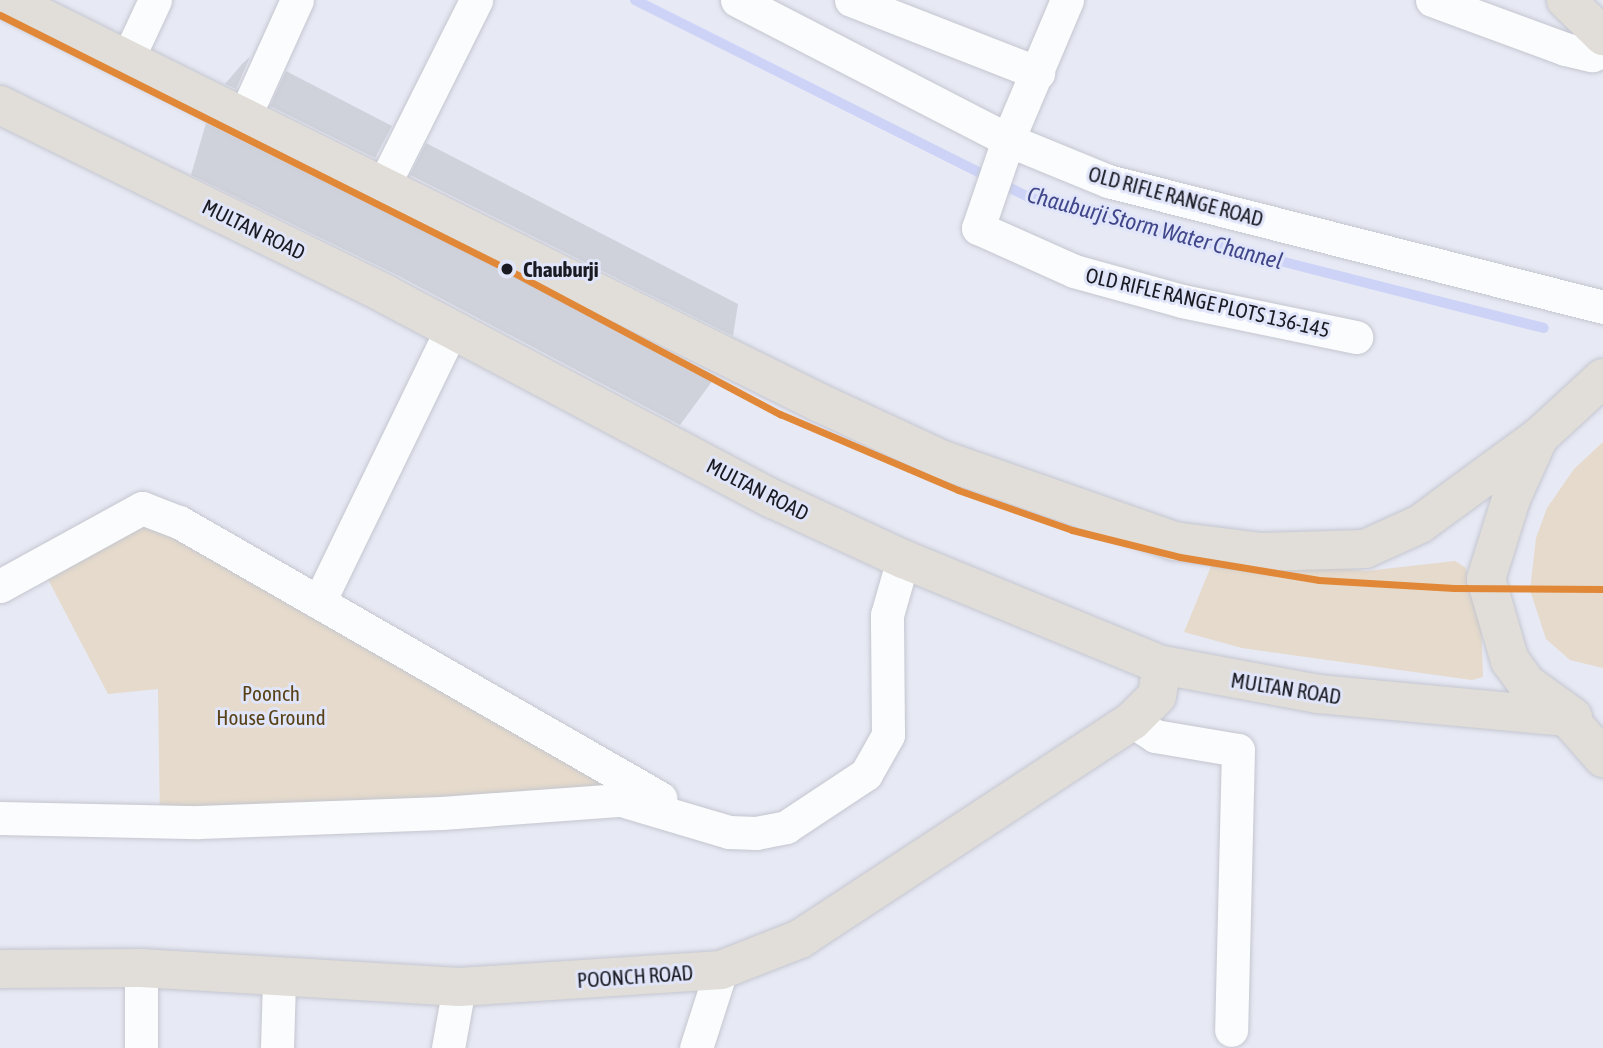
<!DOCTYPE html>
<style>
body{margin:0}
#map{position:relative;width:1603px;height:1048px;overflow:hidden;background:#e7e9f4;font-family:"Asap Condensed",sans-serif}
div>[style]{position:absolute}
.green>*{inset:0;background:#e5dacb}
.stream>*{height:10px;margin:-5px;padding:0 5px;transform-origin:5px;border-radius:5px;background:#ccd3f7}
.building>*{inset:0;background:#d0d2db}
.roads{filter:drop-shadow(0 0 2px #c4c6cf) drop-shadow(0 0 2px #c4c6cf)}
.minor>*{height:33px;margin:-16.5px;padding:0 16.5px;transform-origin:16.5px;border-radius:16.5px;background:#fbfcfd}
.major>*{height:38px;margin:-19px;padding:0 19px;transform-origin:19px;border-radius:19px;background:#e1ded9}
.metro-1>*{height:7px;margin:-3.5px;padding:0 3.5px;transform-origin:3.5px;border-radius:3.5px;background:#e18838}
.dots>*{width:19px;height:19px;translate:-50% -50%;box-sizing:border-box;border:4px solid #e1e5fa;border-radius:50%}
span{translate:-50% -50%;white-space:nowrap;text-align:center;line-height:1.15;-webkit-text-stroke:6px #e1e5fa;paint-order:stroke}
.street-label{font-size:21px;color:#191a22}
.stop-label{font-size:21px;color:#191a22;font-weight:700}
.left{translate:0 -50%;text-align:left}
.park-label{font-size:21px;color:#574115}
.water-label{font-size:23px;color:#41478b;font-style:italic}
</style>
<div id="map">
<div class="green">
<i style="clip-path:polygon(1603px 442px,1603px 668px,1570px 660px,1546px 639px,1530px 590px,1536px 538px,1547px 508px,1574px 469px)"></i>
<i style="clip-path:polygon(142px 508px,698px 820px,621px 800px,160px 821px,158px 689px,108px 694px,40px 564px)"></i>
<i style="clip-path:polygon(1245px 557px,1366px 571px,1455px 561px,1466px 568px,1481px 617px,1483px 677px,1472px 680px,1242px 648px,1184px 632px,1214px 559px)"></i>
</div>
<div class="stream">
<i style="left:635px;top:0;width:440px;rotate:26.6deg"></i>
<i style="left:1028px;top:197px;width:532px;rotate:14.25deg"></i>
</div>
<div class="building">
<i style="clip-path:polygon(250px 57px,236px 89px,225px 84px,242px 64px)"></i>
<i style="clip-path:polygon(286px 71px,392px 126px,375px 158px,270px 106px)"></i>
<i style="clip-path:polygon(206px 123px,716px 376px,680px 425px,397px 275px,191px 175px)"></i>
<i style="clip-path:polygon(426px 143px,738px 304px,733px 336px,410px 175px)"></i>
</div>
<div class="roads">
<div class="minor">
<i style="left:737px;top:0;width:305px;rotate:27.3deg"></i>
<i style="left:1008px;top:140px;width:108px;rotate:22.3deg"></i>
<i style="left:1108px;top:181px;width:511px;rotate:14.28deg"></i>
<i style="left:851px;top:0;width:201px;rotate:21.3deg"></i>
<i style="left:1067px;top:0;width:152px;rotate:112.9deg"></i>
<i style="left:1008px;top:140px;width:93px;rotate:108.8deg"></i>
<i style="left:978px;top:228px;width:105px;rotate:24.1deg"></i>
<i style="left:1074px;top:271px;width:112px;rotate:15.5deg"></i>
<i style="left:1182px;top:301px;width:178px;rotate:11.7deg"></i>
<i style="left:1432px;top:0;width:142px;rotate:20.2deg"></i>
<i style="left:1565px;top:49px;width:28px;rotate:13deg"></i>
<i style="left:1592px;top:55px;width:12px;rotate:-20deg"></i>
<i style="left:127px;top:60px;width:66px;rotate:-65deg"></i>
<i style="left:245px;top:115px;width:126px;rotate:-65.7deg"></i>
<i style="left:383px;top:186px;width:208px;rotate:-63.4deg"></i>
<i style="left:0;top:586px;width:162px;rotate:-28.8deg"></i>
<i style="left:142px;top:508px;width:40px;rotate:21deg"></i>
<i style="left:179px;top:522px;width:555px;rotate:29.85deg"></i>
<i style="left:319px;top:602px;width:302px;rotate:-64.1deg"></i>
<i style="left:1132px;top:721px;width:27px;rotate:33deg"></i>
<i style="left:1155px;top:736px;width:84px;rotate:9.6deg"></i>
<i style="left:1238px;top:750px;width:280px;rotate:91.4deg"></i>
<i style="left:0;top:818px;width:199px;rotate:1.2deg"></i>
<i style="left:199px;top:822px;width:243px;rotate:-2.1deg"></i>
<i style="left:442px;top:813px;width:179px;rotate:-4.2deg"></i>
<i style="left:621px;top:800px;width:113px;rotate:16.5deg"></i>
<i style="left:729px;top:832px;width:27px;rotate:2deg"></i>
<i style="left:756px;top:833px;width:31px;rotate:-11deg"></i>
<i style="left:786px;top:827px;width:96px;rotate:-33.5deg"></i>
<i style="left:866px;top:774px;width:45px;rotate:-60.6deg"></i>
<i style="left:888px;top:735px;width:120px;rotate:-90.5deg"></i>
<i style="left:887px;top:615px;width:58px;rotate:-74.1deg"></i>
<i style="left:141px;top:968px;width:80px;rotate:90deg"></i>
<i style="left:277px;top:1048px;width:68px;rotate:-88.3deg"></i>
<i style="left:448px;top:1048px;width:62px;rotate:-79.8deg"></i>
<i style="left:696px;top:1048px;width:82px;rotate:-72.2deg"></i>
</div>
<div class="major">
<i style="left:7px;top:0;width:907px;rotate:26.37deg"></i>
<i style="left:820px;top:403px;width:136px;rotate:24.9deg"></i>
<i style="left:943px;top:460px;width:245px;rotate:19.3deg"></i>
<i style="left:1174px;top:541px;width:88px;rotate:7.2deg"></i>
<i style="left:1261px;top:552px;width:104px;rotate:-1.7deg"></i>
<i style="left:1365px;top:549px;width:60px;rotate:-24.4deg"></i>
<i style="left:1420px;top:524px;width:147px;rotate:-36.2deg"></i>
<i style="left:1566px;top:0;width:52px;rotate:44.2deg"></i>
<i style="left:0;top:105px;width:431px;rotate:26.1deg"></i>
<i style="left:387px;top:295px;width:437px;rotate:27.9deg"></i>
<i style="left:773px;top:499px;width:143px;rotate:24.8deg"></i>
<i style="left:903px;top:559px;width:280px;rotate:22.3deg"></i>
<i style="left:1162px;top:665px;width:159px;rotate:10.5deg"></i>
<i style="left:1318px;top:694px;width:250px;rotate:5.3deg"></i>
<i style="left:1567px;top:717px;width:55px;rotate:48.7deg"></i>
<i style="left:1573px;top:717px;width:57px;rotate:-144.3deg"></i>
<i style="left:1527px;top:684px;width:29px;rotate:-126deg"></i>
<i style="left:1510px;top:661px;width:85px;rotate:-106.3deg"></i>
<i style="left:1486px;top:579px;width:84px;rotate:-72.6deg"></i>
<i style="left:1511px;top:499px;width:68px;rotate:-65.7deg"></i>
<i style="left:1539px;top:437px;width:87px;rotate:-42.7deg"></i>
<i style="left:0;top:969px;width:141px;rotate:-0.4deg"></i>
<i style="left:141px;top:968px;width:319px;rotate:3.4deg"></i>
<i style="left:459px;top:987px;width:263px;rotate:-3.7deg"></i>
<i style="left:721px;top:970px;width:85px;rotate:-21.4deg"></i>
<i style="left:800px;top:939px;width:397px;rotate:-33.3deg"></i>
<i style="left:1132px;top:721px;width:35px;rotate:-45deg"></i>
<i style="left:1157px;top:696px;width:31px;rotate:-81deg"></i>
</div>
</div>
<div class="metro-1">
<i style="left:0;top:15px;width:563px;rotate:26.61deg"></i>
<i style="left:503px;top:267px;width:314px;rotate:28deg"></i>
<i style="left:780px;top:414px;width:194px;rotate:23.1deg"></i>
<i style="left:958px;top:490px;width:121px;rotate:19.3deg"></i>
<i style="left:1072px;top:530px;width:111px;rotate:14deg"></i>
<i style="left:1180px;top:557px;width:141px;rotate:9.4deg"></i>
<i style="left:1319px;top:580px;width:135px;rotate:3.4deg"></i>
<i style="left:1454px;top:588px;width:149px;rotate:0.4deg"></i>
</div>
<div class="dots">
<i style="left:507px;top:269px;background:#191a22"></i>
</div>
<div class="street-label">
<span style="left:1176px;top:196px;rotate:15deg">OLD RIFLE RANGE ROAD</span>
<span style="left:254px;top:229px;rotate:26deg">MULTAN ROAD</span>
<span style="left:1208px;top:302px;rotate:13deg">OLD RIFLE RANGE PLOTS 136-145</span>
<span style="left:758px;top:489px;rotate:27deg">MULTAN ROAD</span>
<span style="left:1286px;top:688px;rotate:9deg">MULTAN ROAD</span>
<span style="left:635px;top:976px;rotate:-4deg">POONCH ROAD</span>
</div>
<div class="stop-label">
<span class="left" style="left:523px;top:269px">Chauburji</span>
</div>
<div class="park-label">
<span style="left:271px;top:705px">Poonch<br>House Ground</span>
</div>
<div class="water-label">
<span style="left:1155px;top:228px;rotate:15deg">Chauburji Storm Water Channel</span>
</div>
</div>
